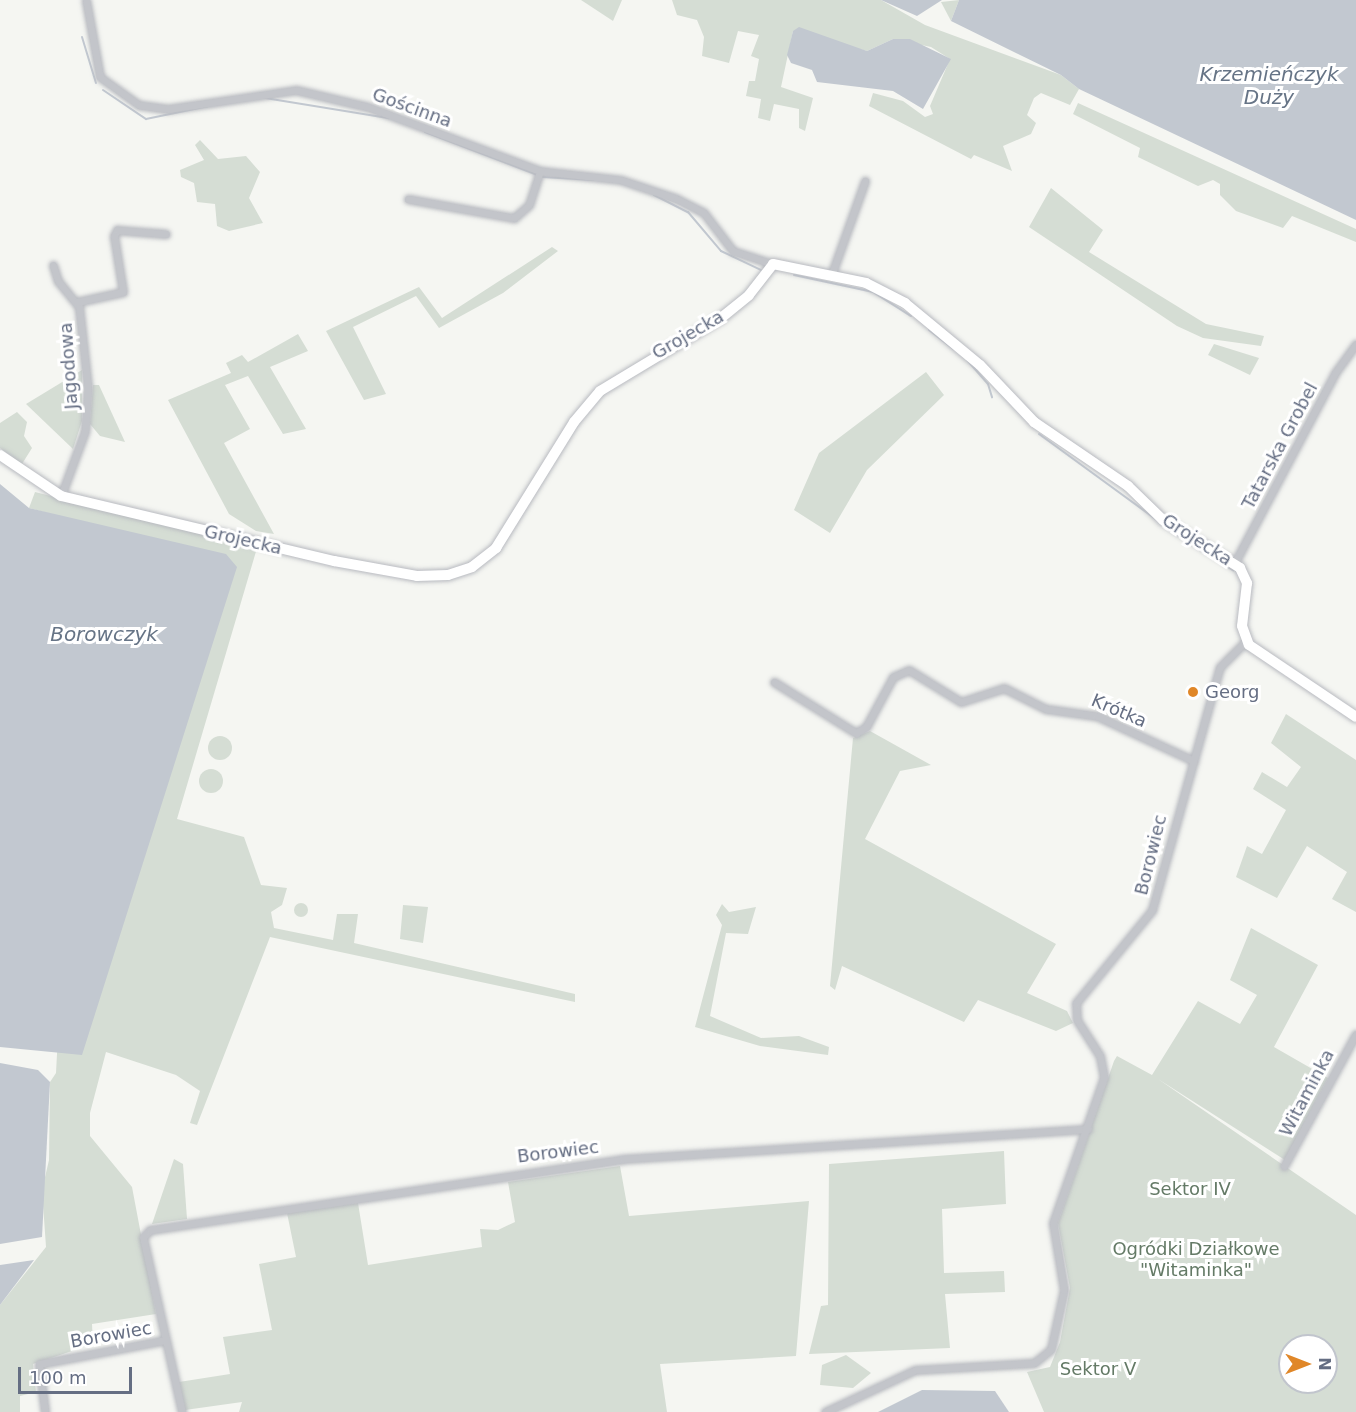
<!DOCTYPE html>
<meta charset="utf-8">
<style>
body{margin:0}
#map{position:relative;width:1356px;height:1412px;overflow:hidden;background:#f5f6f2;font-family:"DejaVu Sans",sans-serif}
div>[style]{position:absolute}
.green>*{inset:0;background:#d5ddd4}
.round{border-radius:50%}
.water>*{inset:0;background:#c2c8d0}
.stream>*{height:2px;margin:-1px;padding:0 1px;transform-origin:1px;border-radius:1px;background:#c2c8d0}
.roads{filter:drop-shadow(0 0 2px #b8bac0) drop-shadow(0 0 2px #b8bac0)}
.street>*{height:7px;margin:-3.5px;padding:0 3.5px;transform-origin:3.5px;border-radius:3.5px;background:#c3c5ca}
.secondary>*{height:10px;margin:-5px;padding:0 5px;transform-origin:5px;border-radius:5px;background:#fff}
.dots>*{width:16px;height:16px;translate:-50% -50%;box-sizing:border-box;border:3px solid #fff;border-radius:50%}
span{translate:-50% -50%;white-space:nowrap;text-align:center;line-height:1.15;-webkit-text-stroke:6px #fff;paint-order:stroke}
.street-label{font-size:18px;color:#656e83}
.poi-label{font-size:18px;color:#656e83}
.left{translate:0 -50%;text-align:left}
.park-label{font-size:18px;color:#647a66}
.water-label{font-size:20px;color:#667486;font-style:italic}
.north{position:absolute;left:1278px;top:1334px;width:60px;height:60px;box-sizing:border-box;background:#fff;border:2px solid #c1c5cd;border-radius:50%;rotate:90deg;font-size:16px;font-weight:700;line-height:24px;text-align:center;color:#656e83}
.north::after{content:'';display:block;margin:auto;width:21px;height:27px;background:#e08728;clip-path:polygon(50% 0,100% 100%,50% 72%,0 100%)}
.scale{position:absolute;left:18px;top:1367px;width:114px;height:27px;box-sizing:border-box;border:3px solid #656e83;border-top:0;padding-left:8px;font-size:18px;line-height:21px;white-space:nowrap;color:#656e83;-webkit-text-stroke:4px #fff;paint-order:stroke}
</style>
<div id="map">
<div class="green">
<i style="clip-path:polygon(581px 0,622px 0,613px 21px)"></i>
<i style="clip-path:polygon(672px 0,881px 0,925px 25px,1061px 75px,1079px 89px,1070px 105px,1041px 93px,1034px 98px,1027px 115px,1036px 123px,1031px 134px,1003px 146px,1012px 171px,974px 155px,971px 159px,869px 106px,873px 93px,903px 101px,925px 117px,933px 114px,930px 106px,950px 59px,931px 47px,893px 39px,867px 51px,793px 31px,781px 87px,813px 98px,805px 131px,799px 128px,799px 109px,774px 104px,770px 121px,758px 118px,761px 99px,746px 96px,749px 81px,755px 81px,759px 59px,751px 56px,759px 35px,738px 31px,729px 63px,702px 56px,704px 37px,697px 20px,677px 15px)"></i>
<i style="clip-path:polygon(959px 0,951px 21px,941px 2px)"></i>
<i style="clip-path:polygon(1078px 103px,1356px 229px,1356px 242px,1292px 216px,1283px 228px,1236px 211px,1220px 195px,1220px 184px,1213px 180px,1198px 186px,1138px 157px,1140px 148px,1073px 114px)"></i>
<i style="clip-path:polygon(200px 140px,218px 159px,246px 156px,260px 172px,249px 198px,263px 223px,229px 231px,217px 226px,215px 204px,197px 202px,194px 183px,181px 177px,180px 170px,204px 160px,195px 145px)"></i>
<i style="clip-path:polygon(1051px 188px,1103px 230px,1089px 252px,1206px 324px,1264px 336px,1261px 346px,1203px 338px,1177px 326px,1029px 227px)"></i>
<i style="clip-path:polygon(552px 247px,558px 251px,503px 293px,439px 328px,416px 296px,353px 327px,386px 394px,364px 400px,326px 331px,419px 287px,442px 318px)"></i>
<i style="clip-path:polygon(298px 334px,308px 351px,270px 367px,306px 429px,283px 434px,248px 376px,225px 385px,250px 429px,224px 443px,274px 534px,256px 531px,229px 514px,168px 400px,231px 373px,226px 363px,242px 355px,248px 362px)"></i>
<i style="clip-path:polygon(1214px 344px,1259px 358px,1250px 375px,1208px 355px)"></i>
<i style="clip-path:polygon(82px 370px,82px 421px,73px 449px,26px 404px)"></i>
<i style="clip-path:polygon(926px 372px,944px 395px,867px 470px,830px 533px,794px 510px,819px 453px)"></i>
<i style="clip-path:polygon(93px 385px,99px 385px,125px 442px,100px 436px,90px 424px)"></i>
<i style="clip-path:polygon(17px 412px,27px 422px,24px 436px,32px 448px,22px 464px,0 448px,0 423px)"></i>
<i style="clip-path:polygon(35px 492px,257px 548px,177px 819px,244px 837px,261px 885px,287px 888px,282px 905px,271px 912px,274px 928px,333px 940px,337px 914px,358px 914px,354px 943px,575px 994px,575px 1002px,270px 937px,197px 1125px,190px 1123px,200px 1091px,176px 1075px,106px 1052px,90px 1113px,90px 1136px,132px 1187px,156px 1314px,92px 1324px,93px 1344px,33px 1364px,36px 1392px,20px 1396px,20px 1412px,0 1412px,0 1305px,46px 1247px,42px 1190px,49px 1160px,50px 1082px,56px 1073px,85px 523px,29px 508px)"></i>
<i style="clip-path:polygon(1286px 714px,1356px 760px,1356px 912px,1332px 899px,1347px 872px,1307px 846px,1277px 898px,1236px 877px,1247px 846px,1262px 854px,1286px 810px,1253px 789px,1262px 772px,1287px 787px,1301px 767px,1271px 743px)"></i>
<i style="clip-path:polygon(870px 731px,931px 765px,900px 771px,865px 839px,1056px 944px,1027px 993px,1067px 1011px,1073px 1023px,1056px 1031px,978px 1000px,964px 1022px,842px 966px,835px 990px,830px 986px,853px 738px)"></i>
<i class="round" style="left:208px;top:736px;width:24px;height:24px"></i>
<i class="round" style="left:199px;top:769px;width:24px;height:24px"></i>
<i class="round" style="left:294px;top:903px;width:14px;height:14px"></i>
<i style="clip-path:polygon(722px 904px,729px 912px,756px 907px,748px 934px,726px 933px,710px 1016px,761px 1038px,799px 1036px,829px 1047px,828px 1055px,760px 1046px,695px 1027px,722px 925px,716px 915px)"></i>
<i style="clip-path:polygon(403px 905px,428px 907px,423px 943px,400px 939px)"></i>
<i style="clip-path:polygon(evenodd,1251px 928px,1318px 965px,1274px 1047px,1328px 1078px,1285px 1160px,1158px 1079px,1356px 1215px,1356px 1412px,1044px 1412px,1027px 1372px,1050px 1367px,1060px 1342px,1070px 1288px,1058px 1223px,1114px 1061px,1117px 1056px,1152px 1075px,1198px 1001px,1240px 1024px,1257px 995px,1230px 980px,1251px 928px,1290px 1346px,1326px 1346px,1326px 1382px,1290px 1382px,1290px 1346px)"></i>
<i style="clip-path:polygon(1004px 1151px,1006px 1204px,942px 1209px,944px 1273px,1004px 1271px,1005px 1292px,945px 1294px,950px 1348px,809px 1354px,821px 1306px,828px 1305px,829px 1164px)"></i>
<i style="clip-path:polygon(174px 1159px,183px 1164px,187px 1219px,152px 1224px)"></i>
<i style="clip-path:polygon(620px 1166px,629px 1216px,809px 1201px,796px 1356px,660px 1364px,667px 1412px,239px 1412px,242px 1402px,185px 1410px,179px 1382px,230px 1374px,223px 1337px,272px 1330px,259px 1264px,296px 1257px,287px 1213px,358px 1203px,368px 1265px,482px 1247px,480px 1229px,498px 1230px,515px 1222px,508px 1182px)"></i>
<i style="clip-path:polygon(846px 1355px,871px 1373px,853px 1388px,820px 1385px,822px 1365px)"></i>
</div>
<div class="water">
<i style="clip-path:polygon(881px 0,942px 0,917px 16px)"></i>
<i style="clip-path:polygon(959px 0,1356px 0,1356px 220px,1079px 89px,1061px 75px,951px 21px)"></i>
<i style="clip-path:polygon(799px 27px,867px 51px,893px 39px,910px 39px,951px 59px,923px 109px,893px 91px,817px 82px,812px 70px,791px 63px,787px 55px,793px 31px)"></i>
<i style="clip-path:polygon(0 484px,29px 508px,226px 554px,237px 567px,82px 1055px,0 1047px)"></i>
<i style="clip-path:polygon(0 1063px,38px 1070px,50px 1082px,42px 1237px,0 1244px)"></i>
<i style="clip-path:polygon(34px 1260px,0 1305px,0 1265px)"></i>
<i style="clip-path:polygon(922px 1390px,995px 1391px,1009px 1412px,878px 1412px)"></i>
</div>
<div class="stream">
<i style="left:82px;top:37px;width:48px;rotate:73.1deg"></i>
<i style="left:103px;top:90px;width:52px;rotate:34deg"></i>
<i style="left:146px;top:119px;width:64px;rotate:-11.7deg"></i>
<i style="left:265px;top:98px;width:126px;rotate:9.2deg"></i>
<i style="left:425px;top:132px;width:126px;rotate:20.9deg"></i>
<i style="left:543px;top:177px;width:51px;rotate:3.4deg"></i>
<i style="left:654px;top:195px;width:38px;rotate:27deg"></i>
<i style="left:688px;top:212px;width:51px;rotate:49.8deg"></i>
<i style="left:721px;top:251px;width:44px;rotate:25.4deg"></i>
<i style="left:794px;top:275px;width:81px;rotate:12.1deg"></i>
<i style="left:873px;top:292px;width:45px;rotate:32.3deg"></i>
<i style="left:929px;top:330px;width:31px;rotate:38deg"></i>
<i style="left:967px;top:360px;width:32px;rotate:49deg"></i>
<i style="left:988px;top:384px;width:14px;rotate:73deg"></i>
<i style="left:1039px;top:434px;width:173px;rotate:36.1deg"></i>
<i style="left:1207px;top:554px;width:31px;rotate:32deg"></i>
</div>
<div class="roads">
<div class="street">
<i style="left:86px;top:0;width:78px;rotate:79.7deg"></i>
<i style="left:100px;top:77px;width:48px;rotate:35.7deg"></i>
<i style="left:139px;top:105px;width:29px;rotate:8deg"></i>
<i style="left:168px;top:109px;width:129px;rotate:-8.4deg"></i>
<i style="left:296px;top:90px;width:74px;rotate:13.3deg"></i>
<i style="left:368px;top:107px;width:184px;rotate:20.4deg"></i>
<i style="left:540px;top:171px;width:81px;rotate:6.3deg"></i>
<i style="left:621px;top:180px;width:59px;rotate:18.7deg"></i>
<i style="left:677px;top:199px;width:30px;rotate:27deg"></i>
<i style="left:704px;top:213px;width:48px;rotate:52.7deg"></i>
<i style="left:733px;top:251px;width:42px;rotate:18deg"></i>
<i style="left:408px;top:199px;width:108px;rotate:10.2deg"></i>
<i style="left:514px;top:218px;width:20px;rotate:-41deg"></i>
<i style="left:529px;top:205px;width:36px;rotate:-72deg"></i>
<i style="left:53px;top:265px;width:17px;rotate:73deg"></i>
<i style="left:58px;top:281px;width:33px;rotate:51deg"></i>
<i style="left:79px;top:307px;width:81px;rotate:83.7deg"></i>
<i style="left:88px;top:388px;width:43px;rotate:94deg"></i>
<i style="left:85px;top:431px;width:69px;rotate:110.3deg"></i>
<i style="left:831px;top:276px;width:101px;rotate:-70.3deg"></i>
<i style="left:77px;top:302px;width:47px;rotate:-12.3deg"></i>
<i style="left:123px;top:292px;width:57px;rotate:-99.1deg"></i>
<i style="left:114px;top:236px;width:7px;rotate:-63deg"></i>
<i style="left:117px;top:230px;width:49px;rotate:4.7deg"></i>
<i style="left:1234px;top:564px;width:216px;rotate:-62.1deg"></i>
<i style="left:1335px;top:373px;width:36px;rotate:-54deg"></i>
<i style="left:774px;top:682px;width:97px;rotate:31.9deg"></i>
<i style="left:856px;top:733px;width:12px;rotate:-31deg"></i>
<i style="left:866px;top:727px;width:57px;rotate:-61.6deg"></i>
<i style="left:893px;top:677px;width:17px;rotate:-24deg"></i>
<i style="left:909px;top:670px;width:61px;rotate:31.6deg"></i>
<i style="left:961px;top:702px;width:45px;rotate:-18deg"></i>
<i style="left:1004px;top:688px;width:47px;rotate:26.6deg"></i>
<i style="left:1046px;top:709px;width:51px;rotate:7.8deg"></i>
<i style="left:1097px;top:716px;width:107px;rotate:24.9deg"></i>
<i style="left:1284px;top:1166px;width:150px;rotate:-61.4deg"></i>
<i style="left:45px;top:1412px;width:48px;rotate:-97.1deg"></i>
<i style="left:39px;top:1364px;width:129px;rotate:-10.7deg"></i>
<i style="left:182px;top:1412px;width:179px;rotate:-102.6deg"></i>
<i style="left:143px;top:1237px;width:10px;rotate:-45deg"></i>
<i style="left:150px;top:1230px;width:478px;rotate:-8.5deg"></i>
<i style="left:623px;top:1159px;width:466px;rotate:-3.7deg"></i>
<i style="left:825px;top:1412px;width:99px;rotate:-25deg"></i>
<i style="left:915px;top:1370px;width:119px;rotate:-3.4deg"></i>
<i style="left:1034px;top:1363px;width:22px;rotate:-39deg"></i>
<i style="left:1051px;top:1349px;width:60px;rotate:-77.6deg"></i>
<i style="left:1064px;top:1290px;width:68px;rotate:-99.3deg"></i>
<i style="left:1053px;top:1223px;width:155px;rotate:-70.7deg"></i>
<i style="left:1104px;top:1077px;width:21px;rotate:-101deg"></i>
<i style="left:1100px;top:1056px;width:43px;rotate:-122.6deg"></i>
<i style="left:1077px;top:1020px;width:17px;rotate:-93deg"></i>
<i style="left:1076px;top:1003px;width:120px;rotate:-50.7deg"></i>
<i style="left:1152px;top:910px;width:252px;rotate:-74.4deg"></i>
<i style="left:1220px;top:667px;width:37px;rotate:-45deg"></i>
</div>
<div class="secondary">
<i style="left:0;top:455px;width:73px;rotate:33.9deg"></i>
<i style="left:61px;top:496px;width:281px;rotate:13.4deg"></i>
<i style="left:334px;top:561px;width:84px;rotate:10.2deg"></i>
<i style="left:417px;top:576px;width:31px;rotate:-2deg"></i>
<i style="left:448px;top:575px;width:25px;rotate:-18deg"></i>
<i style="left:472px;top:567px;width:31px;rotate:-38deg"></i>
<i style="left:496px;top:548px;width:148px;rotate:-58.2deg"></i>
<i style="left:574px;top:422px;width:40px;rotate:-50deg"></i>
<i style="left:600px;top:391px;width:141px;rotate:-31.1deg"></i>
<i style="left:721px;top:318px;width:36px;rotate:-39deg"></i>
<i style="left:749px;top:295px;width:39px;rotate:-52deg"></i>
<i style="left:773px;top:264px;width:95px;rotate:11.5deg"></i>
<i style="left:866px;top:283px;width:44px;rotate:27.1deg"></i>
<i style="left:905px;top:303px;width:97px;rotate:39.6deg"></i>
<i style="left:980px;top:365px;width:79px;rotate:46.5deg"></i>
<i style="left:1034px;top:422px;width:114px;rotate:34.2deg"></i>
<i style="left:1128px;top:486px;width:49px;rotate:44.2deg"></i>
<i style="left:1163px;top:520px;width:91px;rotate:31.9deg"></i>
<i style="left:1240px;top:568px;width:17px;rotate:65deg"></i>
<i style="left:1247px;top:583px;width:43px;rotate:96.6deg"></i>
<i style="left:1242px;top:626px;width:20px;rotate:70deg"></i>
<i style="left:1249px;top:645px;width:129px;rotate:33.9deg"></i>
</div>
</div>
<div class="dots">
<i style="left:1193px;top:692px;background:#e08728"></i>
</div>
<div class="street-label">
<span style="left:412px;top:108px;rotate:20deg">Gościnna</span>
<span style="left:688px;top:335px;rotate:-30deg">Grojecka</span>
<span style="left:69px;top:366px;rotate:-94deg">Jagodowa</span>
<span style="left:1280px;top:446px;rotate:-62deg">Tatarska Grobel</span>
<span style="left:243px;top:540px;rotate:13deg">Grojecka</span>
<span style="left:1197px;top:540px;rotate:33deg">Grojecka</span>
<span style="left:1119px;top:711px;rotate:23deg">Krótka</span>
<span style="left:1151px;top:855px;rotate:-76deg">Borowiec</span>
<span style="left:1307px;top:1093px;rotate:-62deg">Witaminka</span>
<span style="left:558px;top:1152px;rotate:-7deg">Borowiec</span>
<span style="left:111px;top:1335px;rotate:-10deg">Borowiec</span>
</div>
<div class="poi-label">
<span class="left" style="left:1205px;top:692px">Georg</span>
</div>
<div class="park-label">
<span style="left:1190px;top:1189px">Sektor IV</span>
<span style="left:1196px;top:1260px">Ogródki Działkowe<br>"Witaminka"</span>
<span style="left:1098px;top:1369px">Sektor V</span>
</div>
<div class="water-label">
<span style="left:1269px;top:86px">Krzemieńczyk<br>Duży</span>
<span style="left:104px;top:634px">Borowczyk</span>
</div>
<div class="north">N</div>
<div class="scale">100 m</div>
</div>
